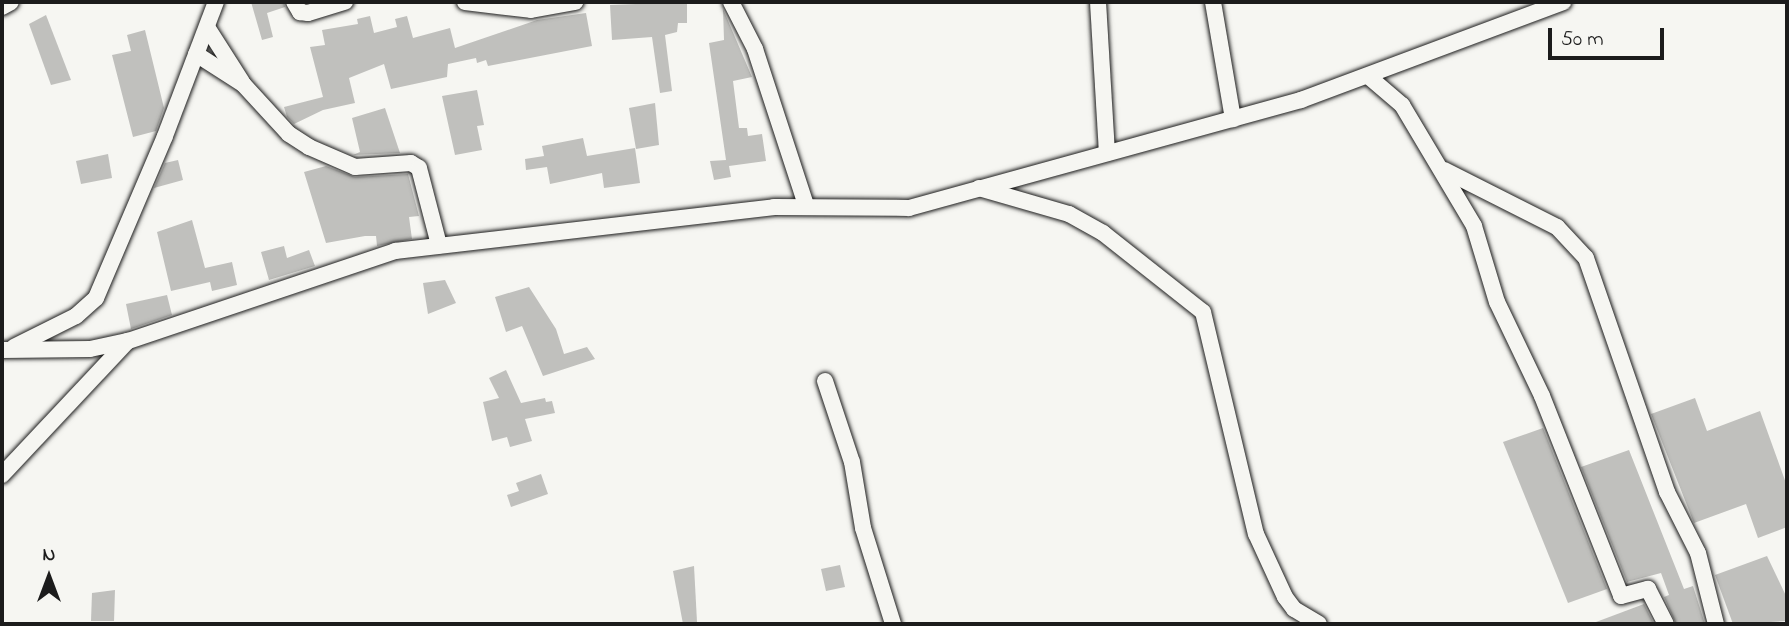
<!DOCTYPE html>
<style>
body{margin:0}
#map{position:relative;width:1789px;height:626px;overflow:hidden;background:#f6f6f2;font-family:"Indie Flower",sans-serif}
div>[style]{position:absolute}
.building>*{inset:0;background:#c0c0bd}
.roads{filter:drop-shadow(0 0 2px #1c1c1c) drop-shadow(0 0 2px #1c1c1c)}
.minor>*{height:16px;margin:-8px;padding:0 8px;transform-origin:8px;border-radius:8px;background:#f6f6f2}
span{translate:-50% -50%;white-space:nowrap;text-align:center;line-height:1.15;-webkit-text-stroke:7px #f6f6f2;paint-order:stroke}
.frame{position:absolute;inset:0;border:4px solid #1c1c1c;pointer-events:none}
.north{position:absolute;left:14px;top:542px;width:70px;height:70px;-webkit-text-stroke:5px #f6f6f2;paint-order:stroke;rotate:0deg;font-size:19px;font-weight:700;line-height:28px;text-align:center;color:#1c1c1c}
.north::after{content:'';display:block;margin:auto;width:24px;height:32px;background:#1c1c1c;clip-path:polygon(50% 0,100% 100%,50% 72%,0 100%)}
.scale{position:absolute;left:1548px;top:28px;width:116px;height:32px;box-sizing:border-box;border:4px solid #1c1c1c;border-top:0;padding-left:9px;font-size:21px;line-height:24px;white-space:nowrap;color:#1c1c1c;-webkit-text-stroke:5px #f6f6f2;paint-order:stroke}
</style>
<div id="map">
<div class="building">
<i style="clip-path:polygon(251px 2px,284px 2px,285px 7px,267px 13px,273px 37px,262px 40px)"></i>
<i style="clip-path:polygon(687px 2px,687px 23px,678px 23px,677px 32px,665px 35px,672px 91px,660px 93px,652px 37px,612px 40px,610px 5px)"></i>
<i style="clip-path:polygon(723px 9px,752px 77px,733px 81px,739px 128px,747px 128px,748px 136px,762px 134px,766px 161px,729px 166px,731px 177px,714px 180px,710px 161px,726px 160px,709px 43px,724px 40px)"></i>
<i style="clip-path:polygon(586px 13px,592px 46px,488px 66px,486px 60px,477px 63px,476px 58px,448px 64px,447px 77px,391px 89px,384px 64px,349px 78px,355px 103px,323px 110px,294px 124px,287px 117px,284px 107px,323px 97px,310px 47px,325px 45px,322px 30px,358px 24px,357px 19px,370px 16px,374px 33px,397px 27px,395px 19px,407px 16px,413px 38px,450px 28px,455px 48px,537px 20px)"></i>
<i style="clip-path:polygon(46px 15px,71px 80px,51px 85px,29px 24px)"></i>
<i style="clip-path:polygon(145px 30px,164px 108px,156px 131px,133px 137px,112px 55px,131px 51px,127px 35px)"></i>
<i style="clip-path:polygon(477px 90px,484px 125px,477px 126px,482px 150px,455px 155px,442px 96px)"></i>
<i style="clip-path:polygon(655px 103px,659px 145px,636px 149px,629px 108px)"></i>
<i style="clip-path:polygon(385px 108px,400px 153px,353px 155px,360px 152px,352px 118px)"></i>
<i style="clip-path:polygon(583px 138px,587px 156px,635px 148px,640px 183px,604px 188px,602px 173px,550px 184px,547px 167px,526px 170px,525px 159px,544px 156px,542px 146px)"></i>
<i style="clip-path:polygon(108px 154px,112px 178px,81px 184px,76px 161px)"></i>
<i style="clip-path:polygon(178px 160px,183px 180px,154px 188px,165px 163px)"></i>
<i style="clip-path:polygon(326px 166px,355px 177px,408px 174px,419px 216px,409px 217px,412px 239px,377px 246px,376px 236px,365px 236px,326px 243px,304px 172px)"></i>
<i style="clip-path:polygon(192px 220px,205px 268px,232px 262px,237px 285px,212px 291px,210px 282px,171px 291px,157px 232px)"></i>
<i style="clip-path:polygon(284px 246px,287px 258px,309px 250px,315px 266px,269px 280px,261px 252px)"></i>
<i style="clip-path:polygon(445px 280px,456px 303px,428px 314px,423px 283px)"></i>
<i style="clip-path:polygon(529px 287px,556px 329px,564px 354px,587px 347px,595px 359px,543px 376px,522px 326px,506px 332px,495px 297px)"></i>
<i style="clip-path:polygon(167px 295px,172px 315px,131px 329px,126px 304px)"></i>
<i style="clip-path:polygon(506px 370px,521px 403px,545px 398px,546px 402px,552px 401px,555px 413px,525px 419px,532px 441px,510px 447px,507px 437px,492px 441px,483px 402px,499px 398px,489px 378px)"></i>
<i style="clip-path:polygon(1695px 398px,1707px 431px,1760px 411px,1787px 486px,1787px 527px,1758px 538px,1746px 504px,1694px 523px,1651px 414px)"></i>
<i style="clip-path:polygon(1543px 428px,1607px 589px,1568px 603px,1503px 442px)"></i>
<i style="clip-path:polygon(1629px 450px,1684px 589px,1693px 586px,1705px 624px,1676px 624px,1664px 597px,1669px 595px,1661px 573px,1627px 582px,1581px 467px)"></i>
<i style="clip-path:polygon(541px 474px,548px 494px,511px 507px,507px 495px,519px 491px,516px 483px)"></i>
<i style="clip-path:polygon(1767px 556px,1787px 598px,1787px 621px,1733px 624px,1715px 575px)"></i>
<i style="clip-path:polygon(840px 565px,845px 587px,826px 591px,821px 569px)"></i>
<i style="clip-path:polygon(694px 566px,697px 622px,683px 624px,673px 571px)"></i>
<i style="clip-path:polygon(115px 590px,114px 621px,91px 621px,92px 593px)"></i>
<i style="clip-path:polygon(1644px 604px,1654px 624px,1596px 624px,1596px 622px)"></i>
</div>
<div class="roads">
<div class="minor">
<i style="left:294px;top:2px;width:12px;rotate:59deg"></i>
<i style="left:300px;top:12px;width:8px;rotate:7deg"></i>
<i style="left:308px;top:13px;width:39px;rotate:-17deg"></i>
<i style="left:465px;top:2px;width:66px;rotate:6.9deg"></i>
<i style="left:531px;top:10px;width:45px;rotate:-10.3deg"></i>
<i style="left:731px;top:2px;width:53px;rotate:62.9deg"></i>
<i style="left:755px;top:49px;width:164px;rotate:71.9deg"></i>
<i style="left:1098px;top:2px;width:151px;rotate:86.6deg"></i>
<i style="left:1213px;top:2px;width:119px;rotate:80.3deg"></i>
<i style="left:2px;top:7px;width:10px;rotate:-29deg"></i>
<i style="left:207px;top:27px;width:65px;rotate:57.5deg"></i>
<i style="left:196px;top:54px;width:56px;rotate:32.6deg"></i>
<i style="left:243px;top:84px;width:68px;rotate:47.4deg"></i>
<i style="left:289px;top:134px;width:24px;rotate:33deg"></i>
<i style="left:309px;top:147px;width:50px;rotate:23.5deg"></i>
<i style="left:355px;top:167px;width:56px;rotate:-4.1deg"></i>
<i style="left:411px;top:163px;width:9px;rotate:32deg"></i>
<i style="left:419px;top:168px;width:80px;rotate:75.4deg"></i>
<i style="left:1368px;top:76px;width:45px;rotate:40.5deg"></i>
<i style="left:1402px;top:105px;width:141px;rotate:59.2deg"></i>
<i style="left:1474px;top:226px;width:79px;rotate:73.2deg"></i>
<i style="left:1497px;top:302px;width:104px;rotate:64.4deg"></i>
<i style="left:1542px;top:396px;width:215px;rotate:68.4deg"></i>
<i style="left:1621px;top:596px;width:28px;rotate:-15deg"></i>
<i style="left:1648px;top:589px;width:39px;rotate:63deg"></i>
<i style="left:1444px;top:170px;width:127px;rotate:26.8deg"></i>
<i style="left:1557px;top:227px;width:42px;rotate:46.9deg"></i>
<i style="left:1586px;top:258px;width:248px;rotate:70.9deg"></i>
<i style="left:1667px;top:492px;width:68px;rotate:63.1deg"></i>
<i style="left:1698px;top:553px;width:73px;rotate:75.8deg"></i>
<i style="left:979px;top:188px;width:94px;rotate:16.1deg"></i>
<i style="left:1069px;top:214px;width:39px;rotate:29deg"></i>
<i style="left:1103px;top:233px;width:127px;rotate:38.3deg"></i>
<i style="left:1203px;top:312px;width:228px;rotate:76.6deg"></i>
<i style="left:1256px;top:534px;width:69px;rotate:65.3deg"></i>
<i style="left:1285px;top:597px;width:15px;rotate:53deg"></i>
<i style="left:1294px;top:609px;width:29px;rotate:31deg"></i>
<i style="left:14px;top:347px;width:69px;rotate:-26.6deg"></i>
<i style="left:76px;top:316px;width:27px;rotate:-42deg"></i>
<i style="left:96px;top:298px;width:176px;rotate:-66.9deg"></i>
<i style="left:165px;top:136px;width:143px;rotate:-69.2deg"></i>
<i style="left:2px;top:350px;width:88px;rotate:-0.7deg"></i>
<i style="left:90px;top:349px;width:39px;rotate:-12deg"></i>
<i style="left:128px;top:341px;width:282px;rotate:-18.6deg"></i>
<i style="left:395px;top:251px;width:382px;rotate:-6.6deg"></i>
<i style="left:774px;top:207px;width:135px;rotate:0.4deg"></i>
<i style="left:909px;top:208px;width:407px;rotate:-15.4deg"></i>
<i style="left:1301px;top:100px;width:280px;rotate:-20.5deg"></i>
<i style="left:825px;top:381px;width:85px;rotate:71.6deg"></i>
<i style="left:852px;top:462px;width:67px;rotate:80.5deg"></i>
<i style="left:863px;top:528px;width:101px;rotate:72.6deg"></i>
<i style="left:2px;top:475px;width:184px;rotate:-46.8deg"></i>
</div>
</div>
<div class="frame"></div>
<div class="north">N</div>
<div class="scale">50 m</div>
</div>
